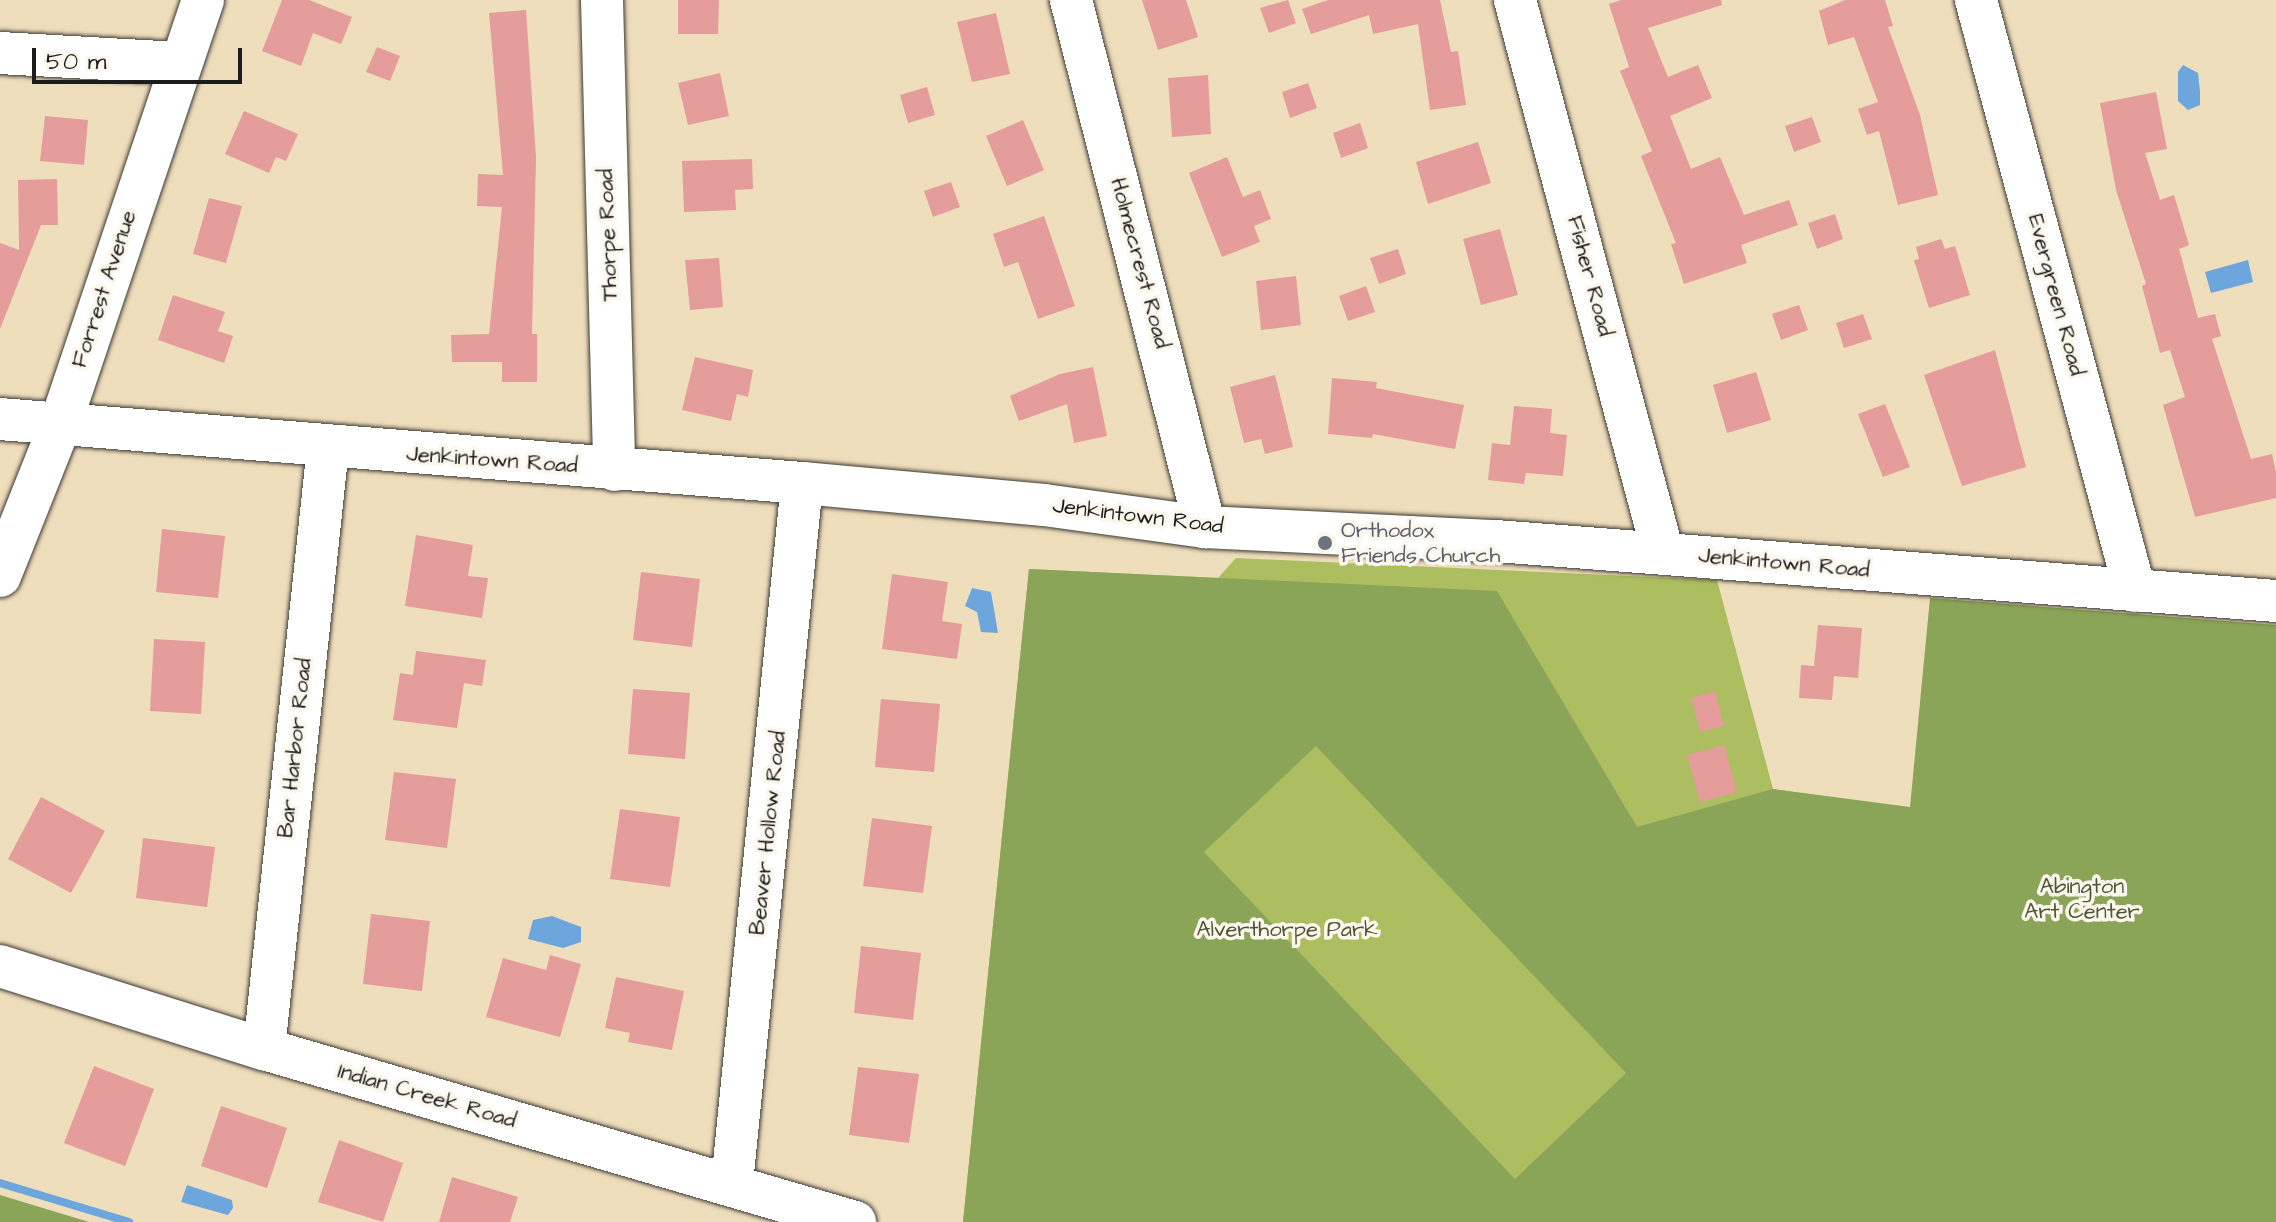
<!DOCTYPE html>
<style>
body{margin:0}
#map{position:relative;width:2276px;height:1222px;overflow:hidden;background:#efdebc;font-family:"Architects Daughter",sans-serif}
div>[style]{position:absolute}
.green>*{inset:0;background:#adbe61}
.forest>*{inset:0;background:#8aa557}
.water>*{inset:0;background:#6da6dd}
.stream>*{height:8px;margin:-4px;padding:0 4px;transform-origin:4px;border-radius:4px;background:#6da6dd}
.building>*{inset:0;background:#e49d9a}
.roads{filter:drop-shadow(0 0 2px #3c3934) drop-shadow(0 0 2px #3c3934)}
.minor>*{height:42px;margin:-21px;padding:0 21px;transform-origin:21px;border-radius:21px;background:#fff}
.dots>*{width:22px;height:22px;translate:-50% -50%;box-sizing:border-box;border:4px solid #fbf7ec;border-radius:50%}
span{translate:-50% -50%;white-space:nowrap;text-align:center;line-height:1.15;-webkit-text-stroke:7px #fbf7ec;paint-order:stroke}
.street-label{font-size:22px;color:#1c1c1c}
.worship-label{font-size:22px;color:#5b616d}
.left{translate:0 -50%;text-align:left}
.park-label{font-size:22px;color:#4f5534}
.scale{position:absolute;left:32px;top:48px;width:210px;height:36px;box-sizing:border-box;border:4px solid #1c1c1c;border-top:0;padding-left:10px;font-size:24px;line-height:28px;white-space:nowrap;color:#1c1c1c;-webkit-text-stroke:6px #fbf7ec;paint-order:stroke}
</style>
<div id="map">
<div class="green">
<i style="clip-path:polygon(1236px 558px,1717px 580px,1773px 789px,1910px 808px,2276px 625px,2276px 1222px,963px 1222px,1029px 569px,1218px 578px)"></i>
</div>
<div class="forest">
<i style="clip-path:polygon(evenodd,1029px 569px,1497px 591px,1637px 827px,1773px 789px,1910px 807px,1930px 598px,2276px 625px,2276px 1222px,963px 1222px,1029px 569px,1316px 746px,1626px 1073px,1515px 1179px,1204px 852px,1316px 746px)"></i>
<i style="clip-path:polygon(0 1195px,89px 1222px,0 1222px)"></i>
</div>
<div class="water">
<i style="clip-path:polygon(2183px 65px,2198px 73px,2200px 92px,2200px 105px,2188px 110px,2178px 101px,2178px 72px)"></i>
<i style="clip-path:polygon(2248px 260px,2253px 282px,2211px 293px,2205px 272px)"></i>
<i style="clip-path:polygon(972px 588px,991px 592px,998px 633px,981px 632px,977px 612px,965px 606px)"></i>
<i style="clip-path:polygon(552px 916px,581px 927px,581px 942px,563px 948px,528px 939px,533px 920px)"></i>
<i style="clip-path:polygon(187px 1185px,232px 1200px,233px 1208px,228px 1215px,181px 1202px)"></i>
</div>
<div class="stream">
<i style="left:0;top:1183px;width:135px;rotate:16.8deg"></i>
</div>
<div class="building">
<i style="clip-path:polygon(282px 0,309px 0,352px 17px,341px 44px,313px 33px,301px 66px,262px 51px)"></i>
<i style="clip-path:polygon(678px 0,719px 0,718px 34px,678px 34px)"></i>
<i style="clip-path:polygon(1142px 0,1186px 0,1198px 37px,1158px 50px)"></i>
<i style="clip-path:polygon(1288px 0,1296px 23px,1269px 33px,1260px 8px)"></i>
<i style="clip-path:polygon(1328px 0,1440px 0,1451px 52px,1458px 51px,1466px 105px,1430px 110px,1418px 24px,1373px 34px,1369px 15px,1311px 34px,1302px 9px)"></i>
<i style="clip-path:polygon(1621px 0,1721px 0,1722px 5px,1648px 28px,1668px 77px,1698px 65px,1712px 98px,1670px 116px,1691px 169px,1720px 157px,1744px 215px,1789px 200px,1798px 225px,1741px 245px,1747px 263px,1684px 284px,1671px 244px,1676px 243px,1641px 156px,1652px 151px,1620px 71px,1629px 67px,1609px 4px)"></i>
<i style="clip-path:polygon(1845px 0,1885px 0,1893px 26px,1888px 27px,1920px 115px,1938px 195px,1898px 205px,1879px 131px,1867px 135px,1858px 109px,1878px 102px,1854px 37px,1828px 45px,1819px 11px)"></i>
<i style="clip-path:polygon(526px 10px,536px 157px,532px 334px,537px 334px,537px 382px,502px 382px,502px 362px,452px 362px,451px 335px,489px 334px,502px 207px,477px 206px,478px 174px,503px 175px,489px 13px)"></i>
<i style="clip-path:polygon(996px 13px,1010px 74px,972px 82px,957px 22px)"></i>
<i style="clip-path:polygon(377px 47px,400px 56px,390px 81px,366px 72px)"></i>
<i style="clip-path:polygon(720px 73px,729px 116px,688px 125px,678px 83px)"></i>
<i style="clip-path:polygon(1208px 75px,1211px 134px,1172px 137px,1168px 78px)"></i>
<i style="clip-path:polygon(1308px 83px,1317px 108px,1290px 118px,1282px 92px)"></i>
<i style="clip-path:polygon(927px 87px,935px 115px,908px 123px,900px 95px)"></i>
<i style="clip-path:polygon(2156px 92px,2167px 149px,2145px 153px,2160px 200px,2174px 195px,2189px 245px,2179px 249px,2198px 318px,2215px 314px,2221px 336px,2212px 339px,2251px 459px,2272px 454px,2276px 472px,2276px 498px,2195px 517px,2163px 405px,2185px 397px,2170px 350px,2160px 353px,2142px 286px,2146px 284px,2116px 190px,2100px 103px)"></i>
<i style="clip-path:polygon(244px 111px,298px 134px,286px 161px,276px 157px,269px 173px,225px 154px)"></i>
<i style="clip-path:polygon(45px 116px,88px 120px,84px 165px,40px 161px)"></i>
<i style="clip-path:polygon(1812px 117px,1821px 142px,1794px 152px,1785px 126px)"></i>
<i style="clip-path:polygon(1023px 120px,1044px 170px,1007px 186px,986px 136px)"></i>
<i style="clip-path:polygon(1360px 123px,1368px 148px,1341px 158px,1333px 133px)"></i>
<i style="clip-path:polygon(1478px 142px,1491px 183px,1428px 204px,1416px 162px)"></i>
<i style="clip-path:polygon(1227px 157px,1243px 197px,1260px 190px,1271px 219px,1254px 226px,1260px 242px,1222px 257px,1189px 173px)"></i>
<i style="clip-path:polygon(752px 159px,753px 189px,735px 190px,736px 210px,684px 212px,682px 161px)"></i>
<i style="clip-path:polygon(57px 179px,58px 225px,41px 225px,0 329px,0 243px,19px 250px,18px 180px)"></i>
<i style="clip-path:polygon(951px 182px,960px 207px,933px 217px,924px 191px)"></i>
<i style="clip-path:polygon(209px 198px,242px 206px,226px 263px,193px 254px)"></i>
<i style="clip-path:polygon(1835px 214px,1843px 239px,1817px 249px,1808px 223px)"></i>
<i style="clip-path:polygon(1044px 216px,1075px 306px,1038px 319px,1018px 262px,1004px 267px,993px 234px)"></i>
<i style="clip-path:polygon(1500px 229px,1518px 295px,1481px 305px,1463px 239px)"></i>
<i style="clip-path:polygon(1941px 239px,1945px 249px,1955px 246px,1970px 295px,1929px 308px,1914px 260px,1919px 259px,1916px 247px)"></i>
<i style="clip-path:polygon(1398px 249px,1406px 274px,1379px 284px,1370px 258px)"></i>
<i style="clip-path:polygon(719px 258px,723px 307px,690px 310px,685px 260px)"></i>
<i style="clip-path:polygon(1296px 276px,1301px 325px,1261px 330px,1256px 281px)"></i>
<i style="clip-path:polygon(1366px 286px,1375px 312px,1348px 321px,1339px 296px)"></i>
<i style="clip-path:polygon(173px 295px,225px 312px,218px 331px,233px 336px,224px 363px,158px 340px)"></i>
<i style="clip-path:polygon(1799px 305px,1808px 330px,1781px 340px,1772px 314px)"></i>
<i style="clip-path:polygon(1863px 314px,1872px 339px,1844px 348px,1836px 323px)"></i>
<i style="clip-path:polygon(1995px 350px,2026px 467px,1962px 486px,1924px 375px)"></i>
<i style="clip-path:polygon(695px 357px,753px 370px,748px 397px,737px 394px,731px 421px,682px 410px)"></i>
<i style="clip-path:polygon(1093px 367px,1107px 436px,1074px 443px,1067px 404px,1019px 421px,1010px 396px,1060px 374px)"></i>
<i style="clip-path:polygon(1756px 372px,1771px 420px,1727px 433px,1713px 385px)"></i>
<i style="clip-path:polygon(1275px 375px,1293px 447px,1265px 454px,1261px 439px,1244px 443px,1230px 387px)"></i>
<i style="clip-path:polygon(1332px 378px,1377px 382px,1376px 388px,1464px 405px,1455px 449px,1373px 434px,1372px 438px,1328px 434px)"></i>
<i style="clip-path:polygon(1885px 404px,1910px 467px,1883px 477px,1858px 414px)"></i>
<i style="clip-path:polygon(1514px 406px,1552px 409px,1550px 433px,1567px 435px,1563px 476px,1526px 473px,1524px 484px,1488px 480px,1492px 443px,1510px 445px)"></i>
<i style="clip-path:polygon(162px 529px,225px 536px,218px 598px,156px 592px)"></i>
<i style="clip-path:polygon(416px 535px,473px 545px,468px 576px,488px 578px,482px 618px,405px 606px)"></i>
<i style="clip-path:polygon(641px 572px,700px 579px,692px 647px,633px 640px)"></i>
<i style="clip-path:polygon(892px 574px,948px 582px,942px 621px,962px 624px,957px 659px,882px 649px)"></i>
<i style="clip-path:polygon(1818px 625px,1862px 628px,1858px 678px,1834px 676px,1832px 700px,1799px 698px,1801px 665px,1814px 666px)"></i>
<i style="clip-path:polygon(154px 639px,205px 642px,201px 714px,150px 711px)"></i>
<i style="clip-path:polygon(416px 651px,486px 660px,482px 686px,464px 683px,457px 728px,393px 720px,400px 673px,413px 675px)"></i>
<i style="clip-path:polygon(633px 689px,690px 693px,685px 759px,628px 754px)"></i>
<i style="clip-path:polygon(1715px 691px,1724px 726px,1700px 732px,1691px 698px)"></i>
<i style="clip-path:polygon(881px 699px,940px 704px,934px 772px,875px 767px)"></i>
<i style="clip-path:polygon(1724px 745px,1737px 792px,1700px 802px,1687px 755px)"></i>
<i style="clip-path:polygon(394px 772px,456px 779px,447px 848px,385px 840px)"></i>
<i style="clip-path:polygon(41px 797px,105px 831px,71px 893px,8px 859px)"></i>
<i style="clip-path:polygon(620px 809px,680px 817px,670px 887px,610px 879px)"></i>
<i style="clip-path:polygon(872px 818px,932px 826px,923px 893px,863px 886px)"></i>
<i style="clip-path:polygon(143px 838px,215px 847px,207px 907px,136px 898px)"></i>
<i style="clip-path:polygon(371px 914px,430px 921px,422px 991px,363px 984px)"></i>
<i style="clip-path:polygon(861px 946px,921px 953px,913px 1020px,854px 1013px)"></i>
<i style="clip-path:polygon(550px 955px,581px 964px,560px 1037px,486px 1017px,503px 958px,546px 970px)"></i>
<i style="clip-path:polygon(616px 977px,684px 991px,672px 1050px,628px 1042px,630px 1033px,605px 1028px)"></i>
<i style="clip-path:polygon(94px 1066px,154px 1089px,125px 1166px,64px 1143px)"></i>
<i style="clip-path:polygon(858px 1067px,919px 1074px,909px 1143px,849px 1135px)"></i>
<i style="clip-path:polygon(221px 1106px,287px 1128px,267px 1188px,201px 1166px)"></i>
<i style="clip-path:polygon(339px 1140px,403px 1163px,383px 1222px,318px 1202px)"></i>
<i style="clip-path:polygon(452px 1177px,518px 1197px,510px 1222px,439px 1222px)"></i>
</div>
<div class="roads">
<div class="minor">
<i style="left:602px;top:0;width:470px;rotate:88.5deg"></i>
<i style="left:1071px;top:0;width:544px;rotate:75.73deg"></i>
<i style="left:1515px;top:0;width:572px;rotate:75.02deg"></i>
<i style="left:1976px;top:0;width:612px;rotate:74.94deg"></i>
<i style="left:0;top:53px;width:181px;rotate:3.2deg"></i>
<i style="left:0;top:419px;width:805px;rotate:4.56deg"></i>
<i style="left:802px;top:483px;width:243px;rotate:5.2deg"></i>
<i style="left:1044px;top:505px;width:162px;rotate:7.8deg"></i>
<i style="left:1205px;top:527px;width:291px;rotate:2.8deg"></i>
<i style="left:1496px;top:541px;width:782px;rotate:4.4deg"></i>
<i style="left:0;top:576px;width:162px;rotate:-68.3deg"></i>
<i style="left:60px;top:425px;width:448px;rotate:-71.4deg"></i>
<i style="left:0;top:966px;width:277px;rotate:17.5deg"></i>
<i style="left:264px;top:1049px;width:616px;rotate:16.32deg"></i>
<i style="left:264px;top:1049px;width:605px;rotate:-83.93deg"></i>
<i style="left:732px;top:1183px;width:703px;rotate:-84.29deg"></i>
</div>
</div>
<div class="dots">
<i style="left:1325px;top:543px;background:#6b7280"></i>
</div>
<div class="street-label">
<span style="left:608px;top:235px;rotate:-92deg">Thorpe Road</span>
<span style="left:1140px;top:263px;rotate:75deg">Holmecrest Road</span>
<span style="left:1590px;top:276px;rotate:75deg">Fisher Road</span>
<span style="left:104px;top:289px;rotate:-72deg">Forrest Avenue</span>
<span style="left:2056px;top:295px;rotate:75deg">Evergreen Road</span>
<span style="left:492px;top:460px;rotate:4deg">Jenkintown Road</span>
<span style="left:1138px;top:516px;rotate:7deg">Jenkintown Road</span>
<span style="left:1784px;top:563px;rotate:5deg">Jenkintown Road</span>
<span style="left:295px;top:748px;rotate:-84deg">Bar Harbor Road</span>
<span style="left:768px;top:833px;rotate:-84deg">Beaver Hollow Road</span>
<span style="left:427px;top:1096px;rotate:16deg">Indian Creek Road</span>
</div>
<div class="worship-label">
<span class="left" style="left:1341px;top:543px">Orthodox<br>Friends Church</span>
</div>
<div class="park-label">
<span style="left:2082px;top:899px">Abington<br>Art Center</span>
<span style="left:1287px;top:930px">Alverthorpe Park</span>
</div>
<div class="scale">50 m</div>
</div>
